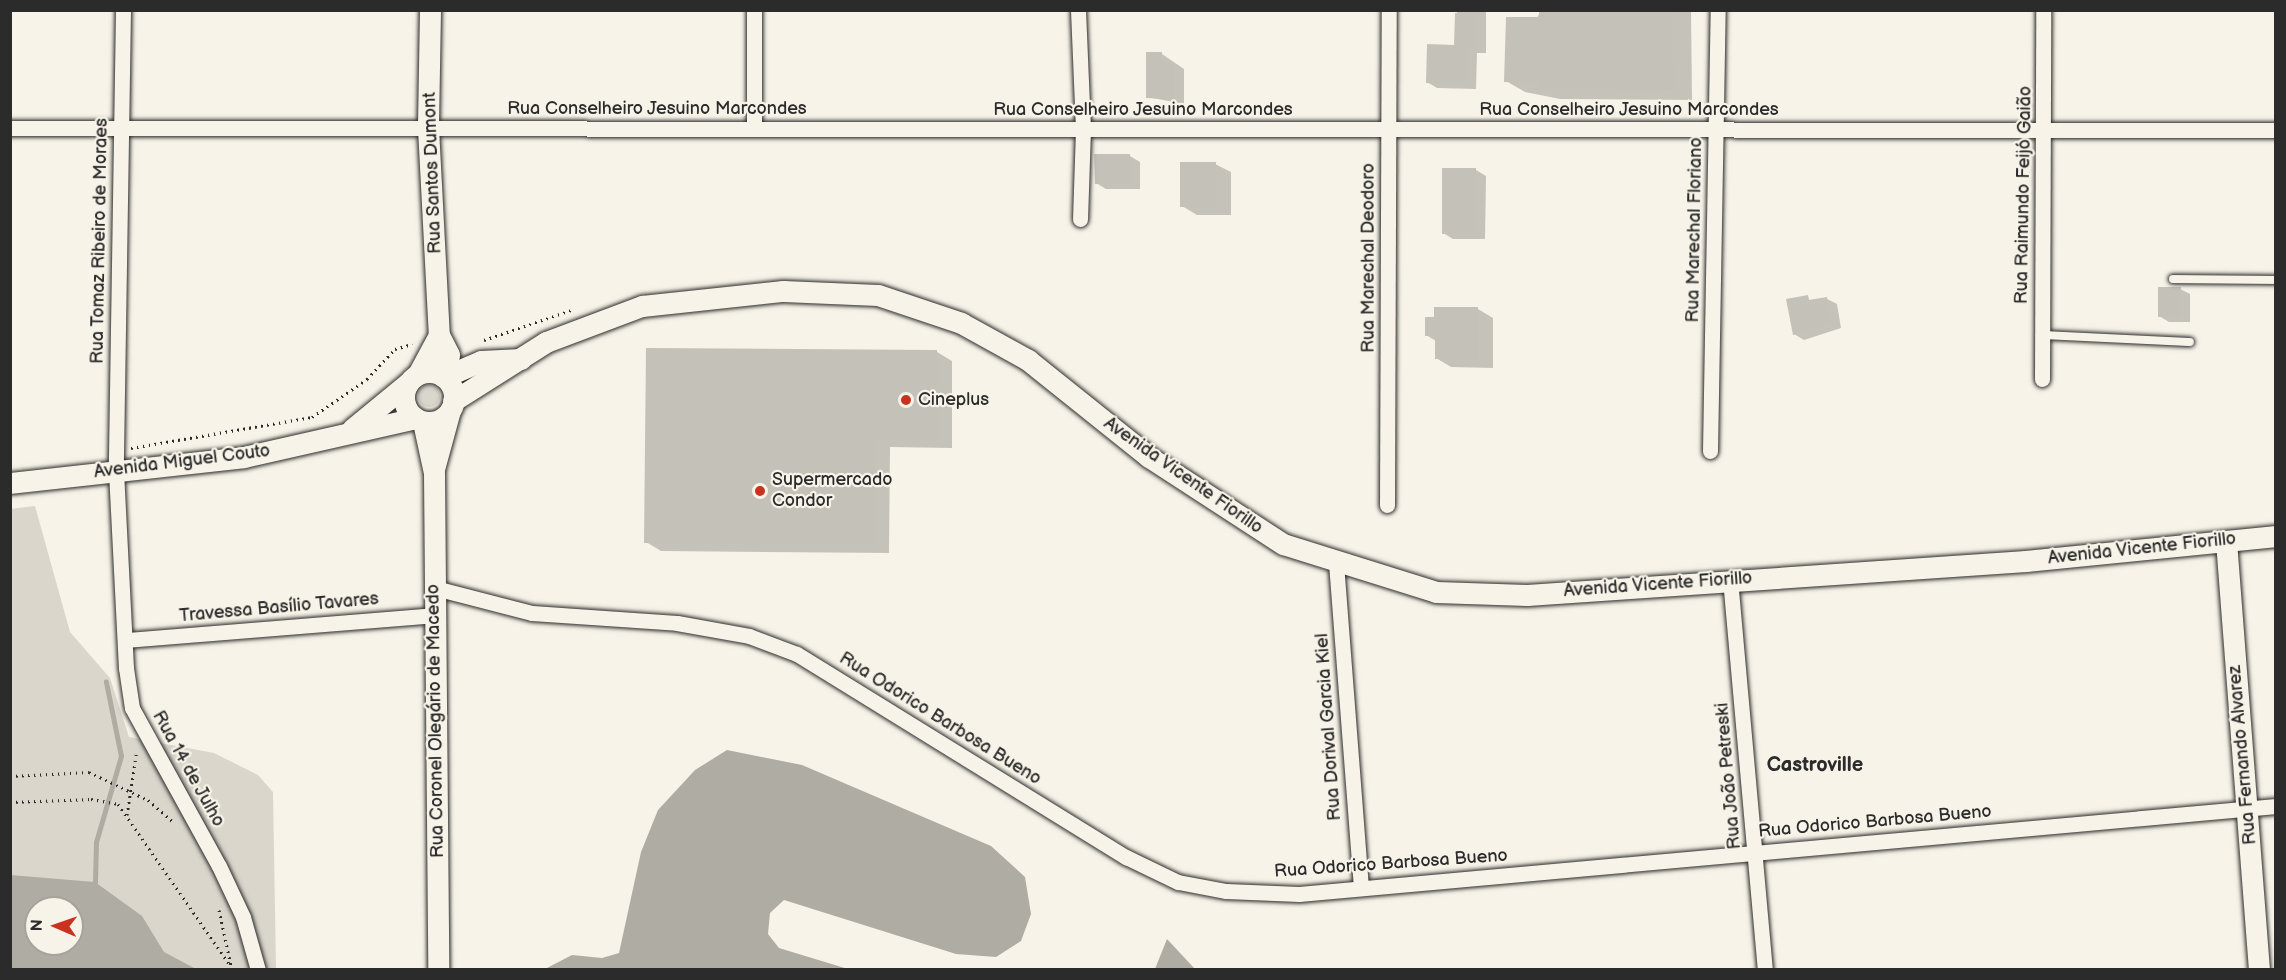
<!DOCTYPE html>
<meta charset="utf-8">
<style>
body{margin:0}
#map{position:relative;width:2286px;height:980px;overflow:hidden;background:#f7f3e8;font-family:"Balsamiq Sans",sans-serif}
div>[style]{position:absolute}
.green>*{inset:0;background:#dad6cc}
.round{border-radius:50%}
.water>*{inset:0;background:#afaca4}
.shadow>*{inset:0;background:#0003}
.stream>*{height:5px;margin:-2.5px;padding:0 2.5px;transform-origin:2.5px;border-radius:2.5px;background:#afaca4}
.building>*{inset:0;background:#c4c1b9}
.path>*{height:3px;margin-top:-1.5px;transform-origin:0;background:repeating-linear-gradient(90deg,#2b2b2b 0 1.5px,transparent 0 6px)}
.roads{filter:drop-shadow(0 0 2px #2b2b2b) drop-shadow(0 0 2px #2b2b2b)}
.lane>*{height:8px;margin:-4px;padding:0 4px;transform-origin:4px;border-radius:4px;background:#f7f3e8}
.street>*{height:15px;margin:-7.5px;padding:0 7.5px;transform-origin:7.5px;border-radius:7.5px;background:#f7f3e8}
.secondary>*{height:21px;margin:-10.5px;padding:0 10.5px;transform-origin:10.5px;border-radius:10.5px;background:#f7f3e8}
.secondary>.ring{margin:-10.5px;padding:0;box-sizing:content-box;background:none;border:21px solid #f7f3e8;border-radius:50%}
.dots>*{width:16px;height:16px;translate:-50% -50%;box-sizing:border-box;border:3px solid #f7f3e8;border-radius:50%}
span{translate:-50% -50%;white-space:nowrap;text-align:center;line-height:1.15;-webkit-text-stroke:4.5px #f7f3e8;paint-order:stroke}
.street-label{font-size:18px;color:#2b2b2b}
.poi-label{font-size:18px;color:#2b2b2b}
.left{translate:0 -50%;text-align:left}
.neighbourhood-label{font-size:20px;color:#2b2b2b;font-weight:700}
.frame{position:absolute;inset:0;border:12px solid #2b2b2b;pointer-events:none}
.north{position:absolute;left:24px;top:896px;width:60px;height:60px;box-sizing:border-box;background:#f7f3e8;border:2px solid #a5a39c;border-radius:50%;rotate:272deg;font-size:16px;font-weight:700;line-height:24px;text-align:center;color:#2b2b2b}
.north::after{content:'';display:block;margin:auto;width:21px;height:27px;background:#c8321e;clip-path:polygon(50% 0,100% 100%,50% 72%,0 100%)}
</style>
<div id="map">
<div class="green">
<i class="round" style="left:418px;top:385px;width:22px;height:22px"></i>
<i style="clip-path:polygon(evenodd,35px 506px,70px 632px,110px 678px,129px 737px,214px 753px,258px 775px,273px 792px,276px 969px,11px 969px,10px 509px,35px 506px,36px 908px,72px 908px,72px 944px,36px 944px,36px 908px)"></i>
</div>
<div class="water">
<i style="clip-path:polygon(727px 750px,802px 765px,991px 846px,1025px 877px,1031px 914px,1021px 941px,996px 957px,956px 954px,784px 900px,770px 913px,768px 934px,779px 948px,848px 969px,545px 969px,572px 955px,602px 958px,619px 953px,641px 852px,658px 810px,695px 770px)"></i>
<i style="clip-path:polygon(evenodd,10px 875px,95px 882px,142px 916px,164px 952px,196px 969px,11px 969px,10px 875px,36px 908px,72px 908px,72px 944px,36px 944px,36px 908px)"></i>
<i style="clip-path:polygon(1167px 939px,1195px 969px,1155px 969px)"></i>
</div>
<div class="shadow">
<i style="clip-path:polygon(1457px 10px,1486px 10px,1486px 53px,1477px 53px,1476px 89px,1437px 88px,1427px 82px,1456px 46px)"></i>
<i style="clip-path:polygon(1541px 10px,1691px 10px,1692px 100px,1560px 99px,1525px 92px,1506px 81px)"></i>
<i style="clip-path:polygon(1148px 53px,1162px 54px,1184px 69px,1184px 104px,1147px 97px)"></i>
<i style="clip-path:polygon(1096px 156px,1130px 156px,1140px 162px,1140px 189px,1106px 189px,1096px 183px)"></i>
<i style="clip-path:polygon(1215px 164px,1231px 172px,1231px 215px,1197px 215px,1182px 206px)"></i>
<i style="clip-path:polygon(1476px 170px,1486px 176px,1485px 239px,1453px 239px,1443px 233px)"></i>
<i style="clip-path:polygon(2180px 289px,2190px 294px,2190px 322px,2169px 322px,2159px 316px)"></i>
<i style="clip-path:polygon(1827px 299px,1837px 304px,1841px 328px,1804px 340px,1794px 334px,1788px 301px)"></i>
<i style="clip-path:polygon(1478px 309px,1493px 318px,1493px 368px,1451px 367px,1436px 358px,1436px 341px,1426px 335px)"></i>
<i style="clip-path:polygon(937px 352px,952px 361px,952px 448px,890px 447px,889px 553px,661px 551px,646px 542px)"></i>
</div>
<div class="stream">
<i style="left:95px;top:882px;width:40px;rotate:-88.6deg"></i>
<i style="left:96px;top:842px;width:90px;rotate:-73.8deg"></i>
<i style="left:121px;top:756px;width:76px;rotate:-101.5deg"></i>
</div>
<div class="building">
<i style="clip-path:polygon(1539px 10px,1672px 10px,1673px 90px,1539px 88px,1539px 83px,1504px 82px,1506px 17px,1539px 17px)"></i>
<i style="clip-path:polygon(1455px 13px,1477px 14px,1476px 48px,1467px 48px,1466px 84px,1426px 83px,1427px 44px,1454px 45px)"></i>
<i style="clip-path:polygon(1146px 52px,1162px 52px,1162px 62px,1174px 62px,1174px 99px,1146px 98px)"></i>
<i style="clip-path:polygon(1094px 154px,1130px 154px,1131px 184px,1095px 184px)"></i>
<i style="clip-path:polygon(1180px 162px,1216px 162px,1216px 207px,1180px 207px)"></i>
<i style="clip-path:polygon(1442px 168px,1476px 168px,1476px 234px,1442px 234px)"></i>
<i style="clip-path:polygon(2158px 287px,2181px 287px,2181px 317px,2158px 317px)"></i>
<i style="clip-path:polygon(1808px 295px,1809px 300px,1827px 297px,1832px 323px,1793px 335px,1786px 299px)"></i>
<i style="clip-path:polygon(1434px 307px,1478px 307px,1478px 360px,1435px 359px,1435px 336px,1425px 336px,1425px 317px,1434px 317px)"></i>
<i style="clip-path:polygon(646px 348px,937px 350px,937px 440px,875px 439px,874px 545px,644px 543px)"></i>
</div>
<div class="path">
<i style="left:484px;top:340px;width:92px;rotate:-19deg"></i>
<i style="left:131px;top:448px;width:184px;rotate:-9.7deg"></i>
<i style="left:312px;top:417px;width:67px;rotate:-34.6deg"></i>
<i style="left:367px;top:379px;width:41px;rotate:-47deg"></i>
<i style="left:395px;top:349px;width:18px;rotate:-16deg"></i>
<i style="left:10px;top:776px;width:79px;rotate:-2.9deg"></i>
<i style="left:89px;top:772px;width:65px;rotate:25.4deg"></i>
<i style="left:148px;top:800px;width:35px;rotate:41deg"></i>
<i style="left:10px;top:802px;width:81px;rotate:-2.1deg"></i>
<i style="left:91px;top:799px;width:27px;rotate:10deg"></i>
<i style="left:118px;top:804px;width:196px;rotate:55.2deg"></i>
<i style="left:127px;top:815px;width:66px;rotate:-81.3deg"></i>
<i style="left:219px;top:910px;width:61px;rotate:77.8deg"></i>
</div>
<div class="roads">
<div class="lane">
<i style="left:2173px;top:279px;width:103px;rotate:0.6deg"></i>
<i style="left:2042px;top:335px;width:148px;rotate:2.7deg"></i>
</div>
<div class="street">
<i style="left:123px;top:10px;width:461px;rotate:90.9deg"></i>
<i style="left:116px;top:471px;width:197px;rotate:87.1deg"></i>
<i style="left:126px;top:668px;width:40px;rotate:81.5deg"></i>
<i style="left:132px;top:708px;width:180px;rotate:61.2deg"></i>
<i style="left:219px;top:866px;width:56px;rotate:64.8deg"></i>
<i style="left:243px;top:917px;width:55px;rotate:74.2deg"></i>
<i style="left:1078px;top:10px;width:119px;rotate:87.6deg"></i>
<i style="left:1083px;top:129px;width:90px;rotate:91.9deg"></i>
<i style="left:10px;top:128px;width:2266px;rotate:0.05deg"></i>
<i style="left:754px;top:129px;width:119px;rotate:-90deg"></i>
<i style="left:2042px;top:379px;width:369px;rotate:-89.8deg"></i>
<i style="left:1710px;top:451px;width:441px;rotate:-89deg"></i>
<i style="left:1387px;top:505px;width:495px;rotate:-89.8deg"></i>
<i style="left:1336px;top:563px;width:326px;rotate:85.6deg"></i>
<i style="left:1730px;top:579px;width:393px;rotate:84.9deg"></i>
<i style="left:435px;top:588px;width:100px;rotate:14.5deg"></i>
<i style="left:532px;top:613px;width:145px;rotate:3.9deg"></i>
<i style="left:677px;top:623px;width:73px;rotate:10.2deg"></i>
<i style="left:749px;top:636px;width:51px;rotate:20.6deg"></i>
<i style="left:797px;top:654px;width:387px;rotate:31.7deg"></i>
<i style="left:1126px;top:857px;width:58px;rotate:25.7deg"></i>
<i style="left:1178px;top:882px;width:49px;rotate:10.6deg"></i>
<i style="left:1226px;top:891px;width:73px;rotate:2.4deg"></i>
<i style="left:1299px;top:894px;width:981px;rotate:-5.15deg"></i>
<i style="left:126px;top:640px;width:310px;rotate:-4.6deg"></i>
</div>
<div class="secondary">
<i style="left:430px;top:10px;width:118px;rotate:91deg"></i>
<i style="left:428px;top:128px;width:207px;rotate:87deg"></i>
<i style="left:439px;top:335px;width:22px;rotate:63deg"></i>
<i style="left:449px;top:355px;width:22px;rotate:108deg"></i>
<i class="ring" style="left:404px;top:372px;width:29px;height:29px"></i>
<i style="left:418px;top:374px;width:44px;rotate:-61.7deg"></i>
<i style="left:444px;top:377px;width:40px;rotate:-23.4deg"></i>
<i style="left:481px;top:361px;width:40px;rotate:-2.9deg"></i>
<i style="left:453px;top:401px;width:110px;rotate:-32.4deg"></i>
<i style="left:546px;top:342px;width:103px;rotate:-20.6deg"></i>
<i style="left:642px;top:306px;width:142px;rotate:-6.1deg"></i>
<i style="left:783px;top:291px;width:95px;rotate:2.4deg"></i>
<i style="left:878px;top:295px;width:88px;rotate:18.6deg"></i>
<i style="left:961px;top:323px;width:77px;rotate:28.9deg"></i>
<i style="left:1028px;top:360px;width:155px;rotate:38.7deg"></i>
<i style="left:1149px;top:457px;width:160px;rotate:33deg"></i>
<i style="left:1283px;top:544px;width:160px;rotate:17.4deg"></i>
<i style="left:1436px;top:592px;width:91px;rotate:1.9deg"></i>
<i style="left:1527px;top:595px;width:500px;rotate:-3.9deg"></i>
<i style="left:2026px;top:561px;width:251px;rotate:-5.7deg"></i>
<i style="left:423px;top:422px;width:52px;rotate:77.8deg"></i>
<i style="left:434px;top:473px;width:497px;rotate:89.5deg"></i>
<i style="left:352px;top:429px;width:72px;rotate:-39.4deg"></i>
<i style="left:434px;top:469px;width:61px;rotate:-74.8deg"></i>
<i style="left:10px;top:483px;width:235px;rotate:-6.3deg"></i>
<i style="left:244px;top:457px;width:175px;rotate:-12.8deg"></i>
<i style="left:2226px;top:541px;width:430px;rotate:85.6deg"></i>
</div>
</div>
<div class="dots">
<i style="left:906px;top:400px;background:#c8321e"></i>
<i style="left:760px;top:491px;background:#c8321e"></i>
</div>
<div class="street-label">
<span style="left:657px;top:109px">Rua Conselheiro Jesuino Marcondes</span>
<span style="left:1143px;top:110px">Rua Conselheiro Jesuino Marcondes</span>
<span style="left:1629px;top:110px">Rua Conselheiro Jesuino Marcondes</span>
<span style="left:433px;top:173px;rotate:-92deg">Rua Santos Dumont</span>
<span style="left:2024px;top:195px;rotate:-89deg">Rua Raimundo Feijó Gaião</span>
<span style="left:1695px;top:230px;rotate:-89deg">Rua Marechal Floriano</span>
<span style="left:100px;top:241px;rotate:-89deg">Rua Tomaz Ribeiro de Moraes</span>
<span style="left:1369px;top:258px;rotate:-90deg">Rua Marechal Deodoro</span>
<span style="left:182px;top:462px;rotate:-7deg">Avenida Miguel Couto</span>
<span style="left:1183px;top:476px;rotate:35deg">Avenida Vicente Fiorillo</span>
<span style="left:2142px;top:549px;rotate:-6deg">Avenida Vicente Fiorillo</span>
<span style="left:1658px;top:585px;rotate:-4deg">Avenida Vicente Fiorillo</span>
<span style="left:279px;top:608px;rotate:-5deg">Travessa Basílio Tavares</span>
<span style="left:940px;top:719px;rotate:32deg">Rua Odorico Barbosa Bueno</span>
<span style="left:436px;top:721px;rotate:-91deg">Rua Coronel Olegário de Macedo</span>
<span style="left:1329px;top:727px;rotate:-94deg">Rua Dorival Garcia Kiel</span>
<span style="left:2243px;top:755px;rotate:-95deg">Rua Fernando Alvarez</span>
<span style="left:188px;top:769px;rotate:61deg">Rua 14 de Julho</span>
<span style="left:1729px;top:776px;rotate:-95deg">Rua João Petreski</span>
<span style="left:1875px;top:822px;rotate:-5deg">Rua Odorico Barbosa Bueno</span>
<span style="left:1391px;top:864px;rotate:-4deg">Rua Odorico Barbosa Bueno</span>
</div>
<div class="poi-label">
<span class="left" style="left:918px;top:400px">Cineplus</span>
<span class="left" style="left:772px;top:491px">Supermercado<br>Condor</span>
</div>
<div class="neighbourhood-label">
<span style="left:1815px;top:765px">Castroville</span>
</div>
<div class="frame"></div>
<div class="north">N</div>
</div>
